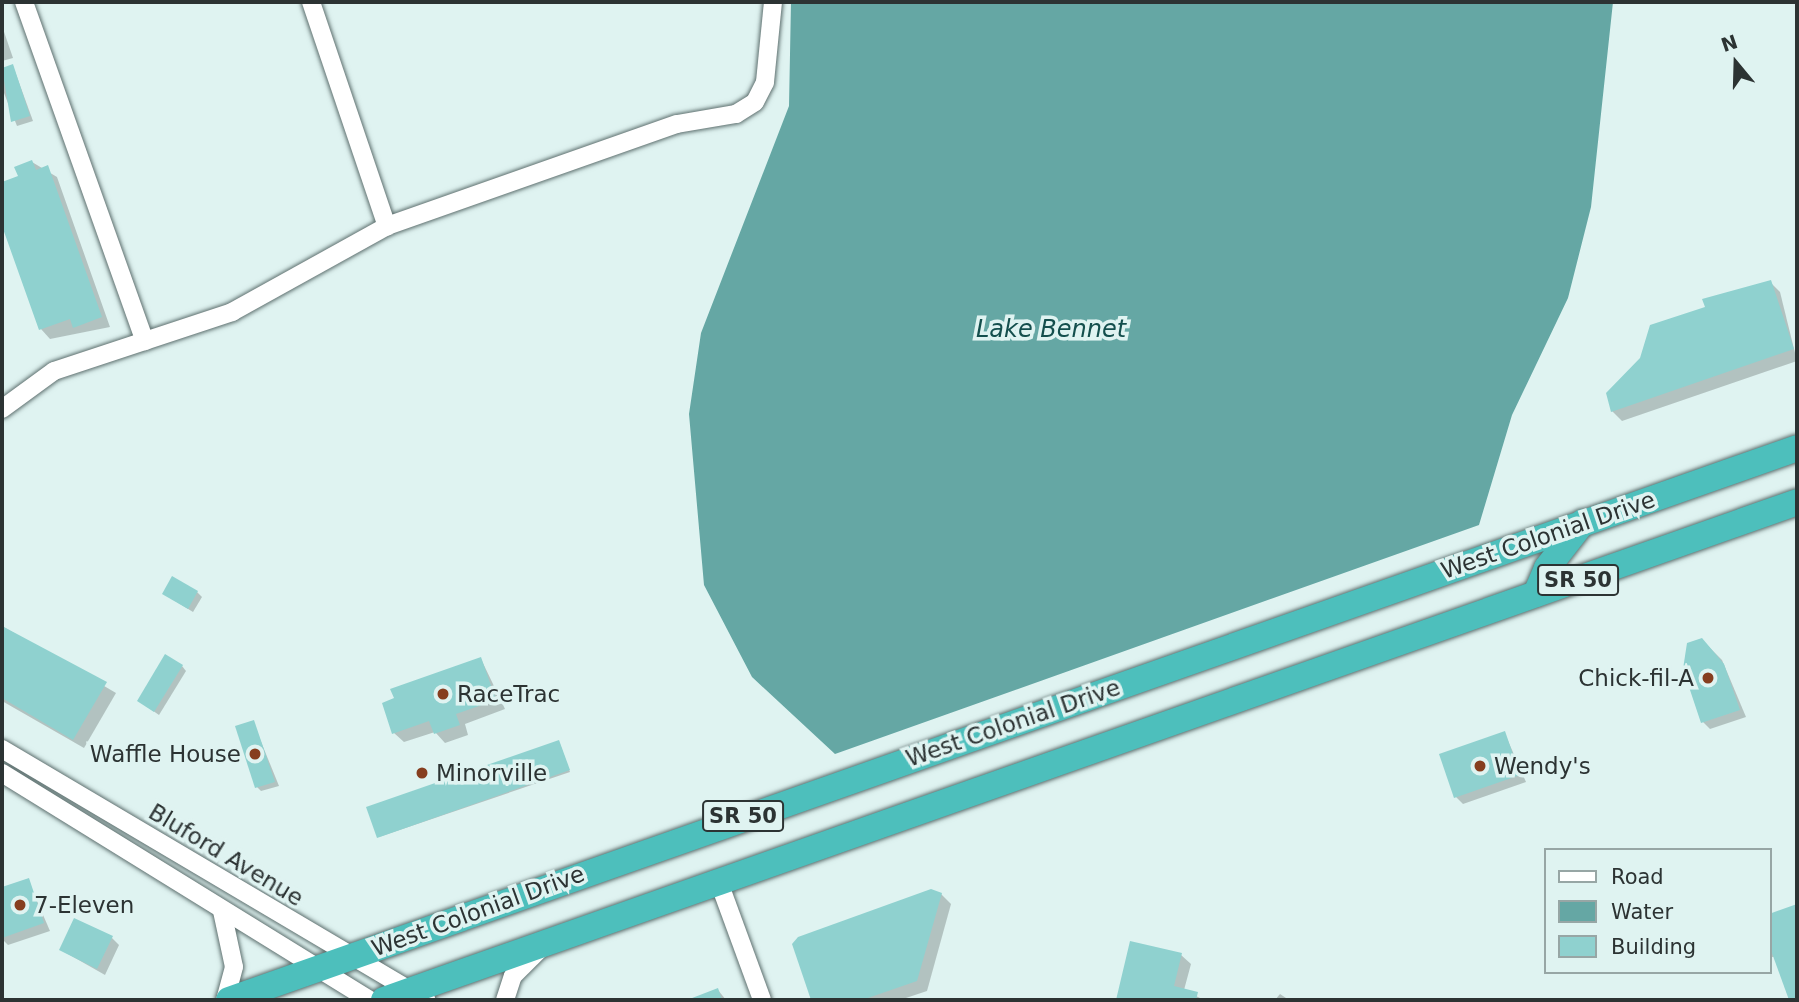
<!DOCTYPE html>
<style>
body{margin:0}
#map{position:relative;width:1799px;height:1002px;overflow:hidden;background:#dff3f1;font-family:"DejaVu Sans",sans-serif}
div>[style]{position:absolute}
.water>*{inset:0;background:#65a7a4}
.shadow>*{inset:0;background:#0003}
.building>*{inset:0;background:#8fd1cf}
.roads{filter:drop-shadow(0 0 2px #5e706f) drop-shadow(0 0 2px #5e706f)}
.minor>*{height:18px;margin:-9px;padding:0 9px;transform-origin:9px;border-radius:9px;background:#fff}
.highway>*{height:26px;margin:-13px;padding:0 13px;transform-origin:13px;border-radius:13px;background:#4dbfbc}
.dots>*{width:19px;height:19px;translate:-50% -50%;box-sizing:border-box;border:4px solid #dff3f1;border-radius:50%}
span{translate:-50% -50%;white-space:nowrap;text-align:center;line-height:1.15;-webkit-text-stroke:7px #dff3f1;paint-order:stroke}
.shield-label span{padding:2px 5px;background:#dff3f1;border:2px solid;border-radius:5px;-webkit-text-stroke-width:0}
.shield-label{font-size:21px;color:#2c3333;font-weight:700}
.street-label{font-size:23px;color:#2c3333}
.poi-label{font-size:23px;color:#2c3333}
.right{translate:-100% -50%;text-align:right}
.left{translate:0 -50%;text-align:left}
.water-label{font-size:24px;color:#144f4d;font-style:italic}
.frame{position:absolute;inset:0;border:4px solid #2c3333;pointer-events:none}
.legend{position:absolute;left:1544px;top:848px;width:228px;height:126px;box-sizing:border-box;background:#dff3f1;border:2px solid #97a6a5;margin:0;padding:9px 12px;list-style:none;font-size:21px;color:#2c3333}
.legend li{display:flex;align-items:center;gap:14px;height:35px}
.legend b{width:35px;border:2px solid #97a6a5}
.north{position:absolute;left:1701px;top:28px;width:70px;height:70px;-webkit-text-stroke:5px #dff3f1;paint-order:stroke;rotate:341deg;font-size:19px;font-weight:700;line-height:28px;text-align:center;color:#2c3333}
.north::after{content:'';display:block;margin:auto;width:24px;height:32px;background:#2c3333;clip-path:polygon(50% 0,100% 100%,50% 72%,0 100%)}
</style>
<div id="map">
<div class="water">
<i style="clip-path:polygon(791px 2px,1613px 2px,1591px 207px,1568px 298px,1512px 415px,1479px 525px,835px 754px,752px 677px,704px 585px,689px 414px,701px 333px,789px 106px)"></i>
</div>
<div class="shadow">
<i style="clip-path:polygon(2px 26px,13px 58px,2px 61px)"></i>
<i style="clip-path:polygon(13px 66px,33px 121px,17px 126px,2px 88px,2px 70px)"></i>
<i style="clip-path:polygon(32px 162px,57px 177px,110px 327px,50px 339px,41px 329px,2px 221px,2px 183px,20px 177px)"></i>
<i style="clip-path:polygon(1770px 282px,1780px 292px,1797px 361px,1622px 421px,1612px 411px,1707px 308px)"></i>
<i style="clip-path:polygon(197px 592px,202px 597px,193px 612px,164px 594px)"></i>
<i style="clip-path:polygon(2px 626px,116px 693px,84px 748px,2px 701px)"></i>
<i style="clip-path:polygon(1702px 640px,1722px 660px,1746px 717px,1710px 729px,1703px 722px)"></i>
<i style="clip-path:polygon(481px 659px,505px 709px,465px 724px,468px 735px,445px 743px,435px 732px,404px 742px,394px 733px)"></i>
<i style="clip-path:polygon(182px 666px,186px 671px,159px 715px,139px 701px)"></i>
<i style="clip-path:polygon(253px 722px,279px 786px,261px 791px,257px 787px)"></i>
<i style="clip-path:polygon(1505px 734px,1526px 782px,1463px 804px,1456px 797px)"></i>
<i style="clip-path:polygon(560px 744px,570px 772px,379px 837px)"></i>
<i style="clip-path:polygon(28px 880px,50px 931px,8px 945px,2px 939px,2px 889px)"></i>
<i style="clip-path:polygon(941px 894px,951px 904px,927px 991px,900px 1000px,813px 1000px,794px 945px)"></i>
<i style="clip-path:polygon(1797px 906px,1797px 1000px,1791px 1000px,1776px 956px,1769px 958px,1769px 916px)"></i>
<i style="clip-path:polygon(112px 938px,119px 945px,105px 975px,61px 950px)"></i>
<i style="clip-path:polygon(1132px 943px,1181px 955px,1191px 964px,1184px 990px,1204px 1000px,1118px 1000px)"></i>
<i style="clip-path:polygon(718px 990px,726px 1000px,691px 1000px)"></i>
<i style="clip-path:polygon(1280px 994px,1289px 1000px,1275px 1000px)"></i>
</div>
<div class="building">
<i style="clip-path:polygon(13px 64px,30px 116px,11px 122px,2px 68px)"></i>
<i style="clip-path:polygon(32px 160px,36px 170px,48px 165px,102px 317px,73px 328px,70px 319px,39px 330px,2px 226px,2px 182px,18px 176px,14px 167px)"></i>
<i style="clip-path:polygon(1771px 280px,1794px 349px,1611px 412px,1606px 393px,1640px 358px,1650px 325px,1705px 307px,1702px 299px)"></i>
<i style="clip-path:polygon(172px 576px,198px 591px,188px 609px,162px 594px)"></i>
<i style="clip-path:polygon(2px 626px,107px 682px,73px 740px,2px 698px)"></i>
<i style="clip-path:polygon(1702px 638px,1724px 664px,1740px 710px,1701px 723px,1683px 669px,1687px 643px)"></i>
<i style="clip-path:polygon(165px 654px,183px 665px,154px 712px,137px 701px)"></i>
<i style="clip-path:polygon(481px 657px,496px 700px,456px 714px,460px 725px,434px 734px,429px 721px,392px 734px,382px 703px,394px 698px,390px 689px)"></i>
<i style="clip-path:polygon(254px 720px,275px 782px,255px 788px,235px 726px)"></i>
<i style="clip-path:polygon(1505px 731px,1520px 775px,1454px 798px,1439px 754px)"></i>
<i style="clip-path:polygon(559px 740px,570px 770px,377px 838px,366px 807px)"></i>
<i style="clip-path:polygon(29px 878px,44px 923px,2px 938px,2px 887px)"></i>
<i style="clip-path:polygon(931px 889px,942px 893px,917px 981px,862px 1000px,811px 1000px,792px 944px,798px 937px)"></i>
<i style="clip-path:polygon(1797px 904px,1797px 1000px,1789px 1000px,1769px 945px,1769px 914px)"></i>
<i style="clip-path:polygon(74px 918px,113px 936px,97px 969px,59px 950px)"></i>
<i style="clip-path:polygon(1130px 941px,1182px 953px,1174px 986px,1198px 992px,1196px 1000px,1116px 1000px)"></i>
<i style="clip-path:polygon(718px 988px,722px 1000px,687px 1000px)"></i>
</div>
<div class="roads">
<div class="minor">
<i style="left:24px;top:2px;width:360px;rotate:70.4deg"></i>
<i style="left:311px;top:2px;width:237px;rotate:71.3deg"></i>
<i style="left:2px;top:409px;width:64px;rotate:-36.2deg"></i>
<i style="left:54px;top:371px;width:188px;rotate:-18.3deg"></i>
<i style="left:232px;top:312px;width:177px;rotate:-29deg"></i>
<i style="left:387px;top:226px;width:307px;rotate:-19.4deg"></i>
<i style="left:677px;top:124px;width:60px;rotate:-9.6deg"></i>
<i style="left:736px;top:114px;width:22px;rotate:-32deg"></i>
<i style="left:755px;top:102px;width:22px;rotate:-63deg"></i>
<i style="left:765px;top:82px;width:80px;rotate:-84.3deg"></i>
<i style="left:2px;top:749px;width:493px;rotate:30.6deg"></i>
<i style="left:2px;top:773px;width:432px;rotate:31.7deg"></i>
<i style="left:720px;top:885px;width:122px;rotate:69.9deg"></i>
<i style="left:222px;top:911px;width:57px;rotate:77.9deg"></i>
<i style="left:234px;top:967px;width:34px;rotate:105deg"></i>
<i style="left:505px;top:1000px;width:25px;rotate:-72deg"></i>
<i style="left:513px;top:976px;width:37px;rotate:-45deg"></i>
</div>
<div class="highway">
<i style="left:1536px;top:594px;width:28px;rotate:-67deg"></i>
<i style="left:1547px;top:568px;width:58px;rotate:-52deg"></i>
<i style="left:229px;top:1000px;width:1662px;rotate:-19.39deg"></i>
<i style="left:384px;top:1000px;width:1498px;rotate:-19.41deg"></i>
</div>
</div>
<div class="dots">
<i style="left:1708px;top:678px;background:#863e1f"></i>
<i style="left:443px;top:694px;background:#863e1f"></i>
<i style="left:255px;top:754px;background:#863e1f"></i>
<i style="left:1480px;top:766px;background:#863e1f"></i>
<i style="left:422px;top:773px;background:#863e1f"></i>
<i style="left:20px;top:905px;background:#863e1f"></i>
</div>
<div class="shield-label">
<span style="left:1578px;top:580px">SR 50</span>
<span style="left:743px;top:816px">SR 50</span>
</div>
<div class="street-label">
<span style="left:1548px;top:535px;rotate:-19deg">West Colonial Drive</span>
<span style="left:1013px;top:723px;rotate:-19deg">West Colonial Drive</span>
<span style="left:226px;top:855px;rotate:31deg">Bluford Avenue</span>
<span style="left:478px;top:911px;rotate:-20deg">West Colonial Drive</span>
</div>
<div class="poi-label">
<span class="right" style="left:1694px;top:678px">Chick-fil-A</span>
<span class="left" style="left:457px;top:694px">RaceTrac</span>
<span class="right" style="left:241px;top:754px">Waffle House</span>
<span class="left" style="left:1494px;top:766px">Wendy's</span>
<span class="left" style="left:436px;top:773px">Minorville</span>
<span class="left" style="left:34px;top:905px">7-Eleven</span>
</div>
<div class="water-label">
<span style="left:1051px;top:330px">Lake Bennet</span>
</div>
<div class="frame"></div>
<ul class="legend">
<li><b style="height:9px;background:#fff"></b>Road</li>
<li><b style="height:19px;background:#65a7a4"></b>Water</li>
<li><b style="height:19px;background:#8fd1cf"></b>Building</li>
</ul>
<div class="north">N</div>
</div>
